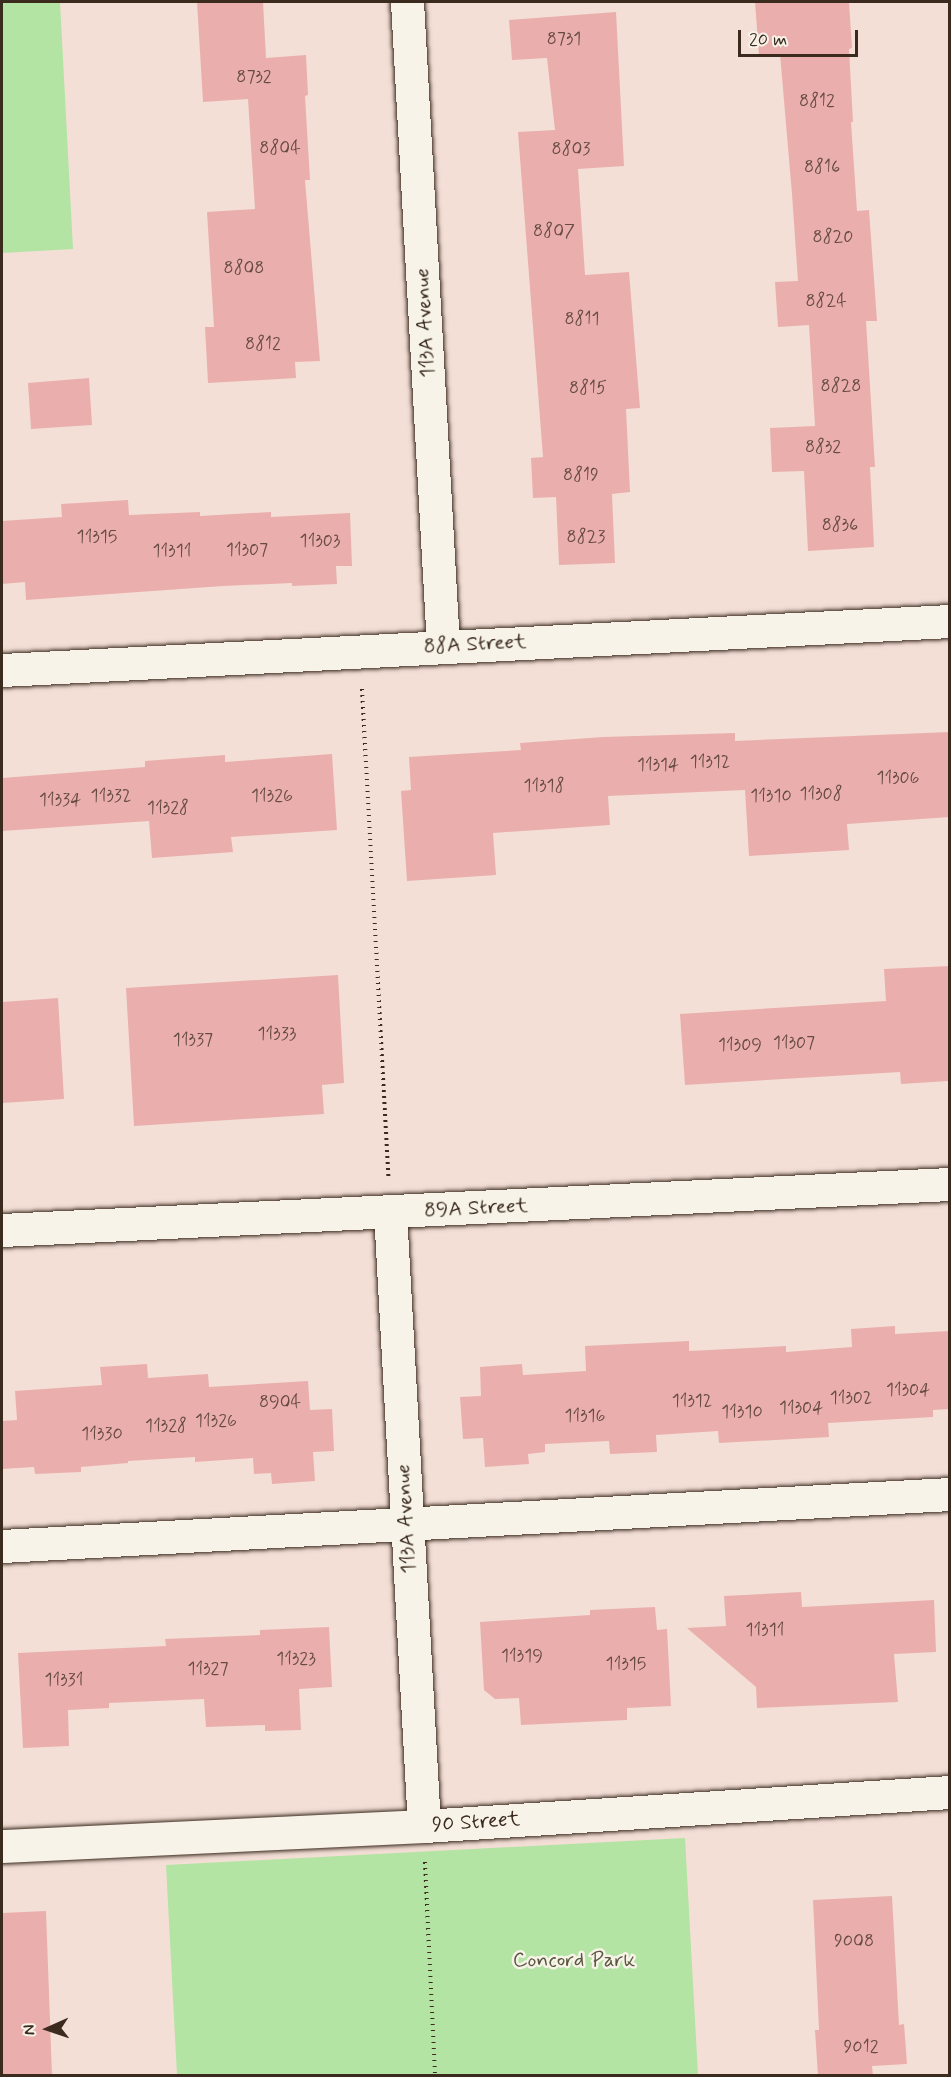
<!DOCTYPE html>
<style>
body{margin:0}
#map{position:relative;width:951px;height:2077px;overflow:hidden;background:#f3dfd6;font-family:Mynerve,sans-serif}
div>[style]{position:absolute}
.green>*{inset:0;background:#b3e4a3}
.building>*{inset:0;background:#eaafad}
.path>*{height:4px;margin-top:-2px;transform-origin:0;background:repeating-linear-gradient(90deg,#3b2a1e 0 1.5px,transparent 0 6px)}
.roads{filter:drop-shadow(0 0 2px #3b2a1e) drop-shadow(0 0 2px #3b2a1e)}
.minor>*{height:33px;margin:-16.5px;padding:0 16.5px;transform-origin:16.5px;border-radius:16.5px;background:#f7f3e8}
span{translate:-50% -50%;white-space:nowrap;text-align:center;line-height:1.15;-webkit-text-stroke:5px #f7f3e8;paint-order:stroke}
.number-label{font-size:18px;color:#674b42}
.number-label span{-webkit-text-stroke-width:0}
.street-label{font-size:21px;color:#3b2a1e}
.park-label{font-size:21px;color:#59583f}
.frame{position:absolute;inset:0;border:3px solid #3b2a1e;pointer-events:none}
.north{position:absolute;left:18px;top:1999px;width:60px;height:60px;-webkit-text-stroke:4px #f7f3e8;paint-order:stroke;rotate:267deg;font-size:16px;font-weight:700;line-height:24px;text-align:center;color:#3b2a1e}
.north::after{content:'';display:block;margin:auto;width:21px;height:27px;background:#3b2a1e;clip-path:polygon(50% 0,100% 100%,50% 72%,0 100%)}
.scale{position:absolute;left:738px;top:30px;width:120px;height:27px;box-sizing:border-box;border:3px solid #3b2a1e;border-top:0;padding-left:8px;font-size:18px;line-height:21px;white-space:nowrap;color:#3b2a1e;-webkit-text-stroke:4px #f7f3e8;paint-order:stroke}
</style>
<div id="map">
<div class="green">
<i style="clip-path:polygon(2px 2px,60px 2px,73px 249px,2px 253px)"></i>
<i style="clip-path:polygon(685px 1838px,698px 2075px,177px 2075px,166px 1865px)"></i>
</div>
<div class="building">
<i style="clip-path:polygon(197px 2px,263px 2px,266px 58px,306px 55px,308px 95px,305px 96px,310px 180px,305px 180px,320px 361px,295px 362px,296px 378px,208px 383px,205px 327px,214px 327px,207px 212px,255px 209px,248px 99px,203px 102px)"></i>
<i style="clip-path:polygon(755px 2px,849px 2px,852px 48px,849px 49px,853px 122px,851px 122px,857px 211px,869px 210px,877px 321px,866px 321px,875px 467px,870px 467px,874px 547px,808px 551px,804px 471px,772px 472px,770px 428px,815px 426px,809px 325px,778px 327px,775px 282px,798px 281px,792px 194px,780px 54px,759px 56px)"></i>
<i style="clip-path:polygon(616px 12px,624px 166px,578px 169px,585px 275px,629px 272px,640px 408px,626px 409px,630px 492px,612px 494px,615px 563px,559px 565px,556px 497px,533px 498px,531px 458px,543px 457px,518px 132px,555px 130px,547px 58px,512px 60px,509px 20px)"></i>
<i style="clip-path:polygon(89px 378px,92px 425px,31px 429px,28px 383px)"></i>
<i style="clip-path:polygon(128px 500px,129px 515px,200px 512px,200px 516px,271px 512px,271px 517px,350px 513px,352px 566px,336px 566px,337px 584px,292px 586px,292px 583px,223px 586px,26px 600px,25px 582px,2px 584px,2px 521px,62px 517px,61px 504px)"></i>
<i style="clip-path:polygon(950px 732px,950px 817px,847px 824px,849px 850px,749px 856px,745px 790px,608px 796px,610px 825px,493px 833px,496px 875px,407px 881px,401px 791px,411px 790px,409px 757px,521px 750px,520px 743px,603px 737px,735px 733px,735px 741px)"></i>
<i style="clip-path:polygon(332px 754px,337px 830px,231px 837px,233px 852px,152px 858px,149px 821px,2px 831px,2px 778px,145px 767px,145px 761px,225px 755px,225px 762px)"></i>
<i style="clip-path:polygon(950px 966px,948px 1081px,901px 1084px,900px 1072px,685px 1085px,680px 1014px,886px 1001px,884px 969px)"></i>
<i style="clip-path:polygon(338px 975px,344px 1083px,322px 1085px,324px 1114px,134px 1126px,126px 988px)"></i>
<i style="clip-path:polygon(58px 998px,64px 1099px,2px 1103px,2px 1002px)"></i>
<i style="clip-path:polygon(895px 1326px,895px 1334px,950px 1331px,950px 1409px,933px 1410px,933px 1417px,828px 1423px,829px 1437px,719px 1443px,718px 1431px,656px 1435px,657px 1452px,610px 1454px,609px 1441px,545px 1444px,545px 1452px,528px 1454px,529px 1464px,485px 1467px,483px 1438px,463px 1439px,460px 1397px,481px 1396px,480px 1367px,522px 1364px,523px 1375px,586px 1371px,585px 1346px,689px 1341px,689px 1351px,786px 1346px,786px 1352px,852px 1347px,851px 1329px)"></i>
<i style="clip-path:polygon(147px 1364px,148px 1378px,208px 1374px,209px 1387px,308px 1381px,310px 1410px,332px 1409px,334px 1451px,313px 1452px,315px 1481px,272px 1484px,271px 1473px,254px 1474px,253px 1458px,195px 1462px,195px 1457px,128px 1461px,128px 1463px,81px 1467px,81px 1472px,35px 1474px,34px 1467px,2px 1469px,2px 1421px,17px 1420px,15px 1391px,102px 1385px,100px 1367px)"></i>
<i style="clip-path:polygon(801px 1592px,802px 1607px,934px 1600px,936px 1652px,894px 1654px,898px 1702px,757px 1708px,756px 1687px,687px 1628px,726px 1626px,724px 1596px)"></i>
<i style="clip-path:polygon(655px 1607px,657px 1630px,667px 1629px,671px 1706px,627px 1708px,627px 1720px,521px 1725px,519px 1698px,495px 1699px,484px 1690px,480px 1622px,590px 1615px,590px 1610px)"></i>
<i style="clip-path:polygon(329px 1627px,332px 1687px,299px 1689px,301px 1730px,265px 1731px,265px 1725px,206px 1727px,204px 1699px,109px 1703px,109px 1708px,68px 1710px,69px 1746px,23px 1748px,18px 1653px,166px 1646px,165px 1639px,260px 1635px,260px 1630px)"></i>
<i style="clip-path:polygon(892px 1896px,899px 2025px,904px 2024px,907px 2064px,872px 2066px,873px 2076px,818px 2076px,815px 2030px,819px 2030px,813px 1900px)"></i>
<i style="clip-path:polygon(46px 1911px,52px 2076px,2px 2076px,2px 1913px)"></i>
</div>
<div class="path">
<i style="left:362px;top:689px;width:488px;rotate:86.9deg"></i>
<i style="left:425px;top:1862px;width:214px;rotate:87.3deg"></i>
</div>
<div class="roads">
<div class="minor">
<i style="left:407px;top:2px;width:644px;rotate:86.8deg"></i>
<i style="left:2px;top:670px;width:949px;rotate:-2.96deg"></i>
<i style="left:390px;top:1212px;width:615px;rotate:86.83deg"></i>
<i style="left:2px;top:1230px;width:949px;rotate:-2.78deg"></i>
<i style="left:2px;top:1546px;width:949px;rotate:-3.14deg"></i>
<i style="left:2px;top:1846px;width:422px;rotate:-2.7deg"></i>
<i style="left:424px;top:1826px;width:527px;rotate:-3.7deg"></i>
</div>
</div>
<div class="number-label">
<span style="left:564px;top:39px">8731</span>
<span style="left:254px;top:77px">8732</span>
<span style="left:817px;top:101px">8812</span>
<span style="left:280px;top:148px">8804</span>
<span style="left:571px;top:149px">8803</span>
<span style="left:822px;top:167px">8816</span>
<span style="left:554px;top:231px">8807</span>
<span style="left:833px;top:237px">8820</span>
<span style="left:244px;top:268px">8808</span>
<span style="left:826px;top:301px">8824</span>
<span style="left:582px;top:319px">8811</span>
<span style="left:263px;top:344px">8812</span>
<span style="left:841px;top:386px">8828</span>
<span style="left:588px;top:388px">8815</span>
<span style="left:823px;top:447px">8832</span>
<span style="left:581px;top:475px">8819</span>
<span style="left:840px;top:525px">8836</span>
<span style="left:97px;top:537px">11315</span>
<span style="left:586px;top:537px">8823</span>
<span style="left:320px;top:541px">11303</span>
<span style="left:247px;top:550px">11307</span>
<span style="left:172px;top:551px">11311</span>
<span style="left:710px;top:762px">11312</span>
<span style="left:658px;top:765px">11314</span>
<span style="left:898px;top:778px">11306</span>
<span style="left:544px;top:786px">11318</span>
<span style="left:821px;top:794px">11308</span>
<span style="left:111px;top:796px">11332</span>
<span style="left:272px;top:796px">11326</span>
<span style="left:771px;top:796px">11310</span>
<span style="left:60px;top:800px">11334</span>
<span style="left:168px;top:808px">11328</span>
<span style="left:277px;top:1034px">11333</span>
<span style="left:193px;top:1040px">11337</span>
<span style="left:794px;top:1043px">11307</span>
<span style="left:740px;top:1045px">11309</span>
<span style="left:908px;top:1390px">11304</span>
<span style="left:851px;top:1398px">11302</span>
<span style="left:692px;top:1401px">11312</span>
<span style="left:280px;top:1402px">8904</span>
<span style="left:801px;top:1408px">11304</span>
<span style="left:742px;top:1412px">11310</span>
<span style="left:585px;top:1416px">11316</span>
<span style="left:216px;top:1421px">11326</span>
<span style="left:166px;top:1426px">11328</span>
<span style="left:102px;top:1434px">11330</span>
<span style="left:765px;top:1630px">11311</span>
<span style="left:522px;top:1656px">11319</span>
<span style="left:296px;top:1659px">11323</span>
<span style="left:626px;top:1664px">11315</span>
<span style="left:208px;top:1669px">11327</span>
<span style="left:64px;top:1680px">11331</span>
<span style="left:854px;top:1941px">9008</span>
<span style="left:861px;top:2047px">9012</span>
</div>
<div class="street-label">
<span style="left:425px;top:323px;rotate:-93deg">113A Avenue</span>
<span style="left:475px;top:644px;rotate:-3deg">88A Street</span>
<span style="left:476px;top:1208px;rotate:-3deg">89A Street</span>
<span style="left:406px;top:1519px;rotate:-93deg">113A Avenue</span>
<span style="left:476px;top:1822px;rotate:-4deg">90 Street</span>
</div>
<div class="park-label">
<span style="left:574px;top:1960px">Concord Park</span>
</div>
<div class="frame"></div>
<div class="north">N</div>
<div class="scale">20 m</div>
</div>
